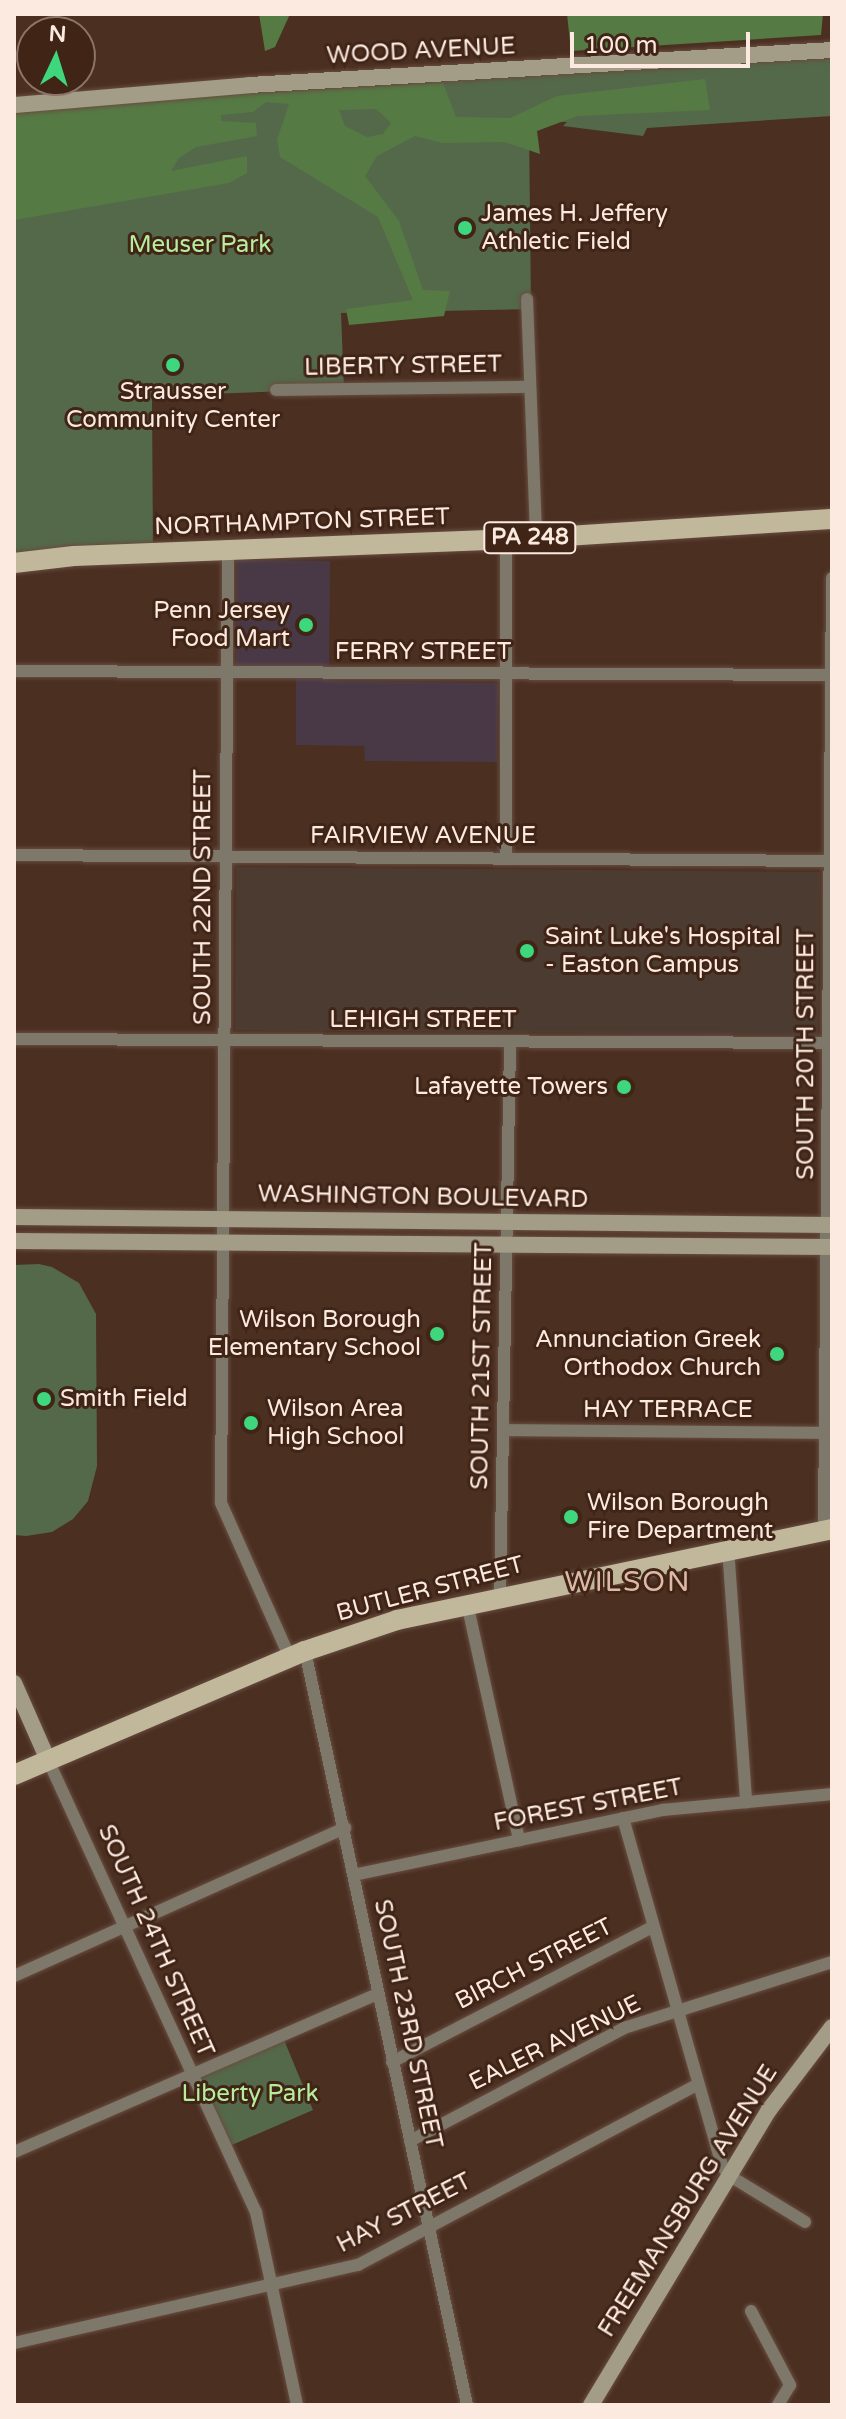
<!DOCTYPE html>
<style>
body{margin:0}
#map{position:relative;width:846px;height:2419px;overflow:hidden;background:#4b2f21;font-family:"Varela Round",sans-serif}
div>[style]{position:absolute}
.commercial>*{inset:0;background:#493946}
.medical>*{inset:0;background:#4c3b30}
.green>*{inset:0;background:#54694a}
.forest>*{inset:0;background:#567a44}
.roads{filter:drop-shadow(0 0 2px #674d40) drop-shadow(0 0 2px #674d40)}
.street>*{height:12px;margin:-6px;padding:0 6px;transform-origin:6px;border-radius:6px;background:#7d786a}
.secondary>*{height:16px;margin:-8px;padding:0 8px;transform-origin:8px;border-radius:8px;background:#a39c86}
.primary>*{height:20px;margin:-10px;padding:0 10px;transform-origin:10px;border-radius:10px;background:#c1b89c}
.dots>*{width:22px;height:22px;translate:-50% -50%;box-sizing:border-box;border:4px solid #402517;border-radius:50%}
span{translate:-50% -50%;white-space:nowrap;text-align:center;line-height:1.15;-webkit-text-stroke:6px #402517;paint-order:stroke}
.shield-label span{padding:2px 6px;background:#402517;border:2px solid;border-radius:6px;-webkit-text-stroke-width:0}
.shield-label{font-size:22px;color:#fceae1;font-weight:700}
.street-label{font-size:24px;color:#fceae1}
.poi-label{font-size:24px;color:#fceae1}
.left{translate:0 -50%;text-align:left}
.right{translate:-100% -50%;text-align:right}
.park-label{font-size:24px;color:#b7ed9d}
.quarter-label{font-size:28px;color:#ddb9a8;letter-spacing:2px}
.frame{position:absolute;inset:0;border:16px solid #fceae1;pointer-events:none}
.north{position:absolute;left:16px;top:16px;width:80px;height:80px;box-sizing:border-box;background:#402517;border:2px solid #8b7468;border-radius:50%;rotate:4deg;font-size:22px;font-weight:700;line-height:32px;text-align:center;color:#fceae1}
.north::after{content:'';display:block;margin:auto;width:28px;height:36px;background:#3ed77d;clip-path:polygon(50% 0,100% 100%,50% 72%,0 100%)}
.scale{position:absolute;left:570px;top:32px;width:180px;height:36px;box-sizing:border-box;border:4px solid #fceae1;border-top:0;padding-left:10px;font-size:24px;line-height:28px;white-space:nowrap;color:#fceae1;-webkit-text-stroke:6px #402517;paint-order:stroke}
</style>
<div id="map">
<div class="commercial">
<i style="clip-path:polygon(237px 560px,330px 561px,329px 681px,498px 683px,497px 762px,365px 761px,364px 746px,296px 745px,296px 676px,236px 676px)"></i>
</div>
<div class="medical">
<i style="clip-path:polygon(236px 867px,820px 872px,818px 1035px,235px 1030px)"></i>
</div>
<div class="green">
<i style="clip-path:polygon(832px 58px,832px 116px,647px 128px,643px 136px,563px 126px,567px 122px,529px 121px,531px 309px,341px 313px,344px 389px,152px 396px,153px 554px,14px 563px,14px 113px,178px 97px)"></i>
<i style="clip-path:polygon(39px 1264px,52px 1267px,79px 1283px,96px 1314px,97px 1466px,88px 1501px,73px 1519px,52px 1532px,26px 1536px,14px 1535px,14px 1265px)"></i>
<i style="clip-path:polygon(282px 2035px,313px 2110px,225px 2148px,191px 2075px)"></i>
</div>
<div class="forest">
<i style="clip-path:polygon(259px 14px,290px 14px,275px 47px,265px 51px)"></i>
<i style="clip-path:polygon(567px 14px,823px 14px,821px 35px,571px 51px)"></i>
<i style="clip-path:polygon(evenodd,705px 79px,710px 110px,577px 116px,537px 131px,540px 154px,505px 142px,442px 143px,415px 136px,377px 156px,365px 176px,399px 221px,423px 290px,450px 291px,444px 316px,349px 325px,346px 309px,413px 300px,378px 217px,280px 157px,277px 140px,289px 104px,266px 102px,253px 112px,221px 115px,221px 121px,256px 123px,257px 136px,196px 147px,179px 158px,171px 171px,247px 156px,247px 173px,229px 183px,14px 220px,14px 113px,178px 97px,443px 83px,456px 117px,510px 118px,557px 96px,705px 79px,376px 109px,391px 123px,383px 134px,367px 137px,345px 126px,339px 110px,376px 109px)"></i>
</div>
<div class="roads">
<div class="street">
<i style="left:527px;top:299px;width:239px;rotate:87.8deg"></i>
<i style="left:276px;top:390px;width:254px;rotate:-0.7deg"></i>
<i style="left:506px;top:539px;width:319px;rotate:90deg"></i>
<i style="left:228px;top:551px;width:952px;rotate:90.42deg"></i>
<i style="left:221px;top:1503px;width:170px;rotate:66deg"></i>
<i style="left:14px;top:671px;width:818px;rotate:0.28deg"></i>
<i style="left:14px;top:855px;width:818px;rotate:0.42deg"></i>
<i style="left:14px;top:1039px;width:818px;rotate:0.28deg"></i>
<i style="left:503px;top:1430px;width:329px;rotate:0.5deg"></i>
<i style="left:824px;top:1530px;width:952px;rotate:-89.52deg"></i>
<i style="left:728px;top:1548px;width:255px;rotate:85.9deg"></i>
<i style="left:500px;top:1595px;width:553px;rotate:-88.96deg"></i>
<i style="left:467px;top:1603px;width:243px;rotate:77.6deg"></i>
<i style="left:305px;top:1651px;width:771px;rotate:77.87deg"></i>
<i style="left:48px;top:1760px;width:498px;rotate:65.3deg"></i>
<i style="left:256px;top:2212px;width:197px;rotate:78deg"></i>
<i style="left:623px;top:1818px;width:362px;rotate:74.1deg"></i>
<i style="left:722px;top:2166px;width:13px;rotate:51deg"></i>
<i style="left:730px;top:2176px;width:88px;rotate:31.5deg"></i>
<i style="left:354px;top:1875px;width:316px;rotate:-11.9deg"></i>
<i style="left:663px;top:1810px;width:170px;rotate:-5.4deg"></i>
<i style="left:14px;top:1976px;width:363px;rotate:-24.1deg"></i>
<i style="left:392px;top:2062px;width:293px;rotate:-27.4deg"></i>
<i style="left:410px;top:2141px;width:242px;rotate:-27.8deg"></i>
<i style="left:624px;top:2028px;width:218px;rotate:-17.6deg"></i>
<i style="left:14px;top:2152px;width:397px;rotate:-23.5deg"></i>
<i style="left:751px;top:2311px;width:84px;rotate:62.2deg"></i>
<i style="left:790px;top:2385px;width:23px;rotate:121deg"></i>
<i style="left:14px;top:2343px;width:353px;rotate:-12.8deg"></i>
<i style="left:358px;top:2265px;width:385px;rotate:-28deg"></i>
</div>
<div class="secondary">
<i style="left:14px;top:105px;width:237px;rotate:-4.8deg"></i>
<i style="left:250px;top:85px;width:583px;rotate:-3.44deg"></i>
<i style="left:14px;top:1217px;width:818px;rotate:0.56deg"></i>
<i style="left:14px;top:1241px;width:818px;rotate:0.42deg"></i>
<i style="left:14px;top:1683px;width:84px;rotate:66.2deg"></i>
<i style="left:591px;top:2405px;width:345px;rotate:-58.9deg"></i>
<i style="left:769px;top:2110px;width:104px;rotate:-52.8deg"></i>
</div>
<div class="primary">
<i style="left:14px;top:563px;width:60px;rotate:-6.7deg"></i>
<i style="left:74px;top:556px;width:462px;rotate:-2.2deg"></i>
<i style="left:536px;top:538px;width:297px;rotate:-3.7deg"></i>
<i style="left:14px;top:1775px;width:316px;rotate:-23.1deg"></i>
<i style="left:305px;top:1651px;width:97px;rotate:-18.6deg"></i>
<i style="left:397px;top:1620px;width:444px;rotate:-11.8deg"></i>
</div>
</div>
<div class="dots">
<i style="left:465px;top:228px;background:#3ed77d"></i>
<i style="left:173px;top:365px;background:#3ed77d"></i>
<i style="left:306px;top:625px;background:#3ed77d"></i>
<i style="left:527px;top:951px;background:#3ed77d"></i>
<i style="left:624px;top:1087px;background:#3ed77d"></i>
<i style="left:437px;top:1334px;background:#3ed77d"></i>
<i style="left:777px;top:1354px;background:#3ed77d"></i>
<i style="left:44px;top:1399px;background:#3ed77d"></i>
<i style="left:251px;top:1423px;background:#3ed77d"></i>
<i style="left:571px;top:1517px;background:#3ed77d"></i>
</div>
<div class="shield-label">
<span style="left:530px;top:538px">PA 248</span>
</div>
<div class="street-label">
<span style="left:421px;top:51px;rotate:-3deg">WOOD AVENUE</span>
<span style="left:403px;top:366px;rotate:-1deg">LIBERTY STREET</span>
<span style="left:302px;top:522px;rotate:-2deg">NORTHAMPTON STREET</span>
<span style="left:423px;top:652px">FERRY STREET</span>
<span style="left:423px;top:836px">FAIRVIEW AVENUE</span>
<span style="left:203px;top:897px;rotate:-90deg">SOUTH 22ND STREET</span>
<span style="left:423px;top:1020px">LEHIGH STREET</span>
<span style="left:806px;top:1054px;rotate:-90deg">SOUTH 20TH STREET</span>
<span style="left:423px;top:1197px;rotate:1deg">WASHINGTON BOULEVARD</span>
<span style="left:482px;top:1366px;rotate:-89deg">SOUTH 21ST STREET</span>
<span style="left:668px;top:1410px">HAY TERRACE</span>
<span style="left:430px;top:1589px;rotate:-15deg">BUTLER STREET</span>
<span style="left:588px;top:1805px;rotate:-11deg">FOREST STREET</span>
<span style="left:156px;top:1941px;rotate:66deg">SOUTH 24TH STREET</span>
<span style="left:534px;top:1964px;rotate:-27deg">BIRCH STREET</span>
<span style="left:408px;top:2024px;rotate:78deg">SOUTH 23RD STREET</span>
<span style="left:555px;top:2043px;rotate:-26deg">EALER AVENUE</span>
<span style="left:688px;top:2201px;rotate:-58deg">FREEMANSBURG AVENUE</span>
<span style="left:404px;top:2213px;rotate:-27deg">HAY STREET</span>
</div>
<div class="poi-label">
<span class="left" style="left:481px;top:228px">James H. Jeffery<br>Athletic Field</span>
<span style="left:173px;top:406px">Strausser<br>Community Center</span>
<span class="right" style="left:290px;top:625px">Penn Jersey<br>Food Mart</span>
<span class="left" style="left:545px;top:951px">Saint Luke's Hospital<br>- Easton Campus</span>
<span class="right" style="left:608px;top:1087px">Lafayette Towers</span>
<span class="right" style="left:421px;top:1334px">Wilson Borough<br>Elementary School</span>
<span class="right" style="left:761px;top:1354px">Annunciation Greek<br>Orthodox Church</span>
<span class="left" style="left:60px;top:1399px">Smith Field</span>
<span class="left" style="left:267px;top:1423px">Wilson Area<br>High School</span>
<span class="left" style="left:587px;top:1517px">Wilson Borough<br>Fire Department</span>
</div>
<div class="park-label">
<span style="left:200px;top:245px">Meuser Park</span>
<span style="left:250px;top:2094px">Liberty Park</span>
</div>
<div class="quarter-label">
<span style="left:628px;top:1582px">WILSON</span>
</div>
<div class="frame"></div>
<div class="north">N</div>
<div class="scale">100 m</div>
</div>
